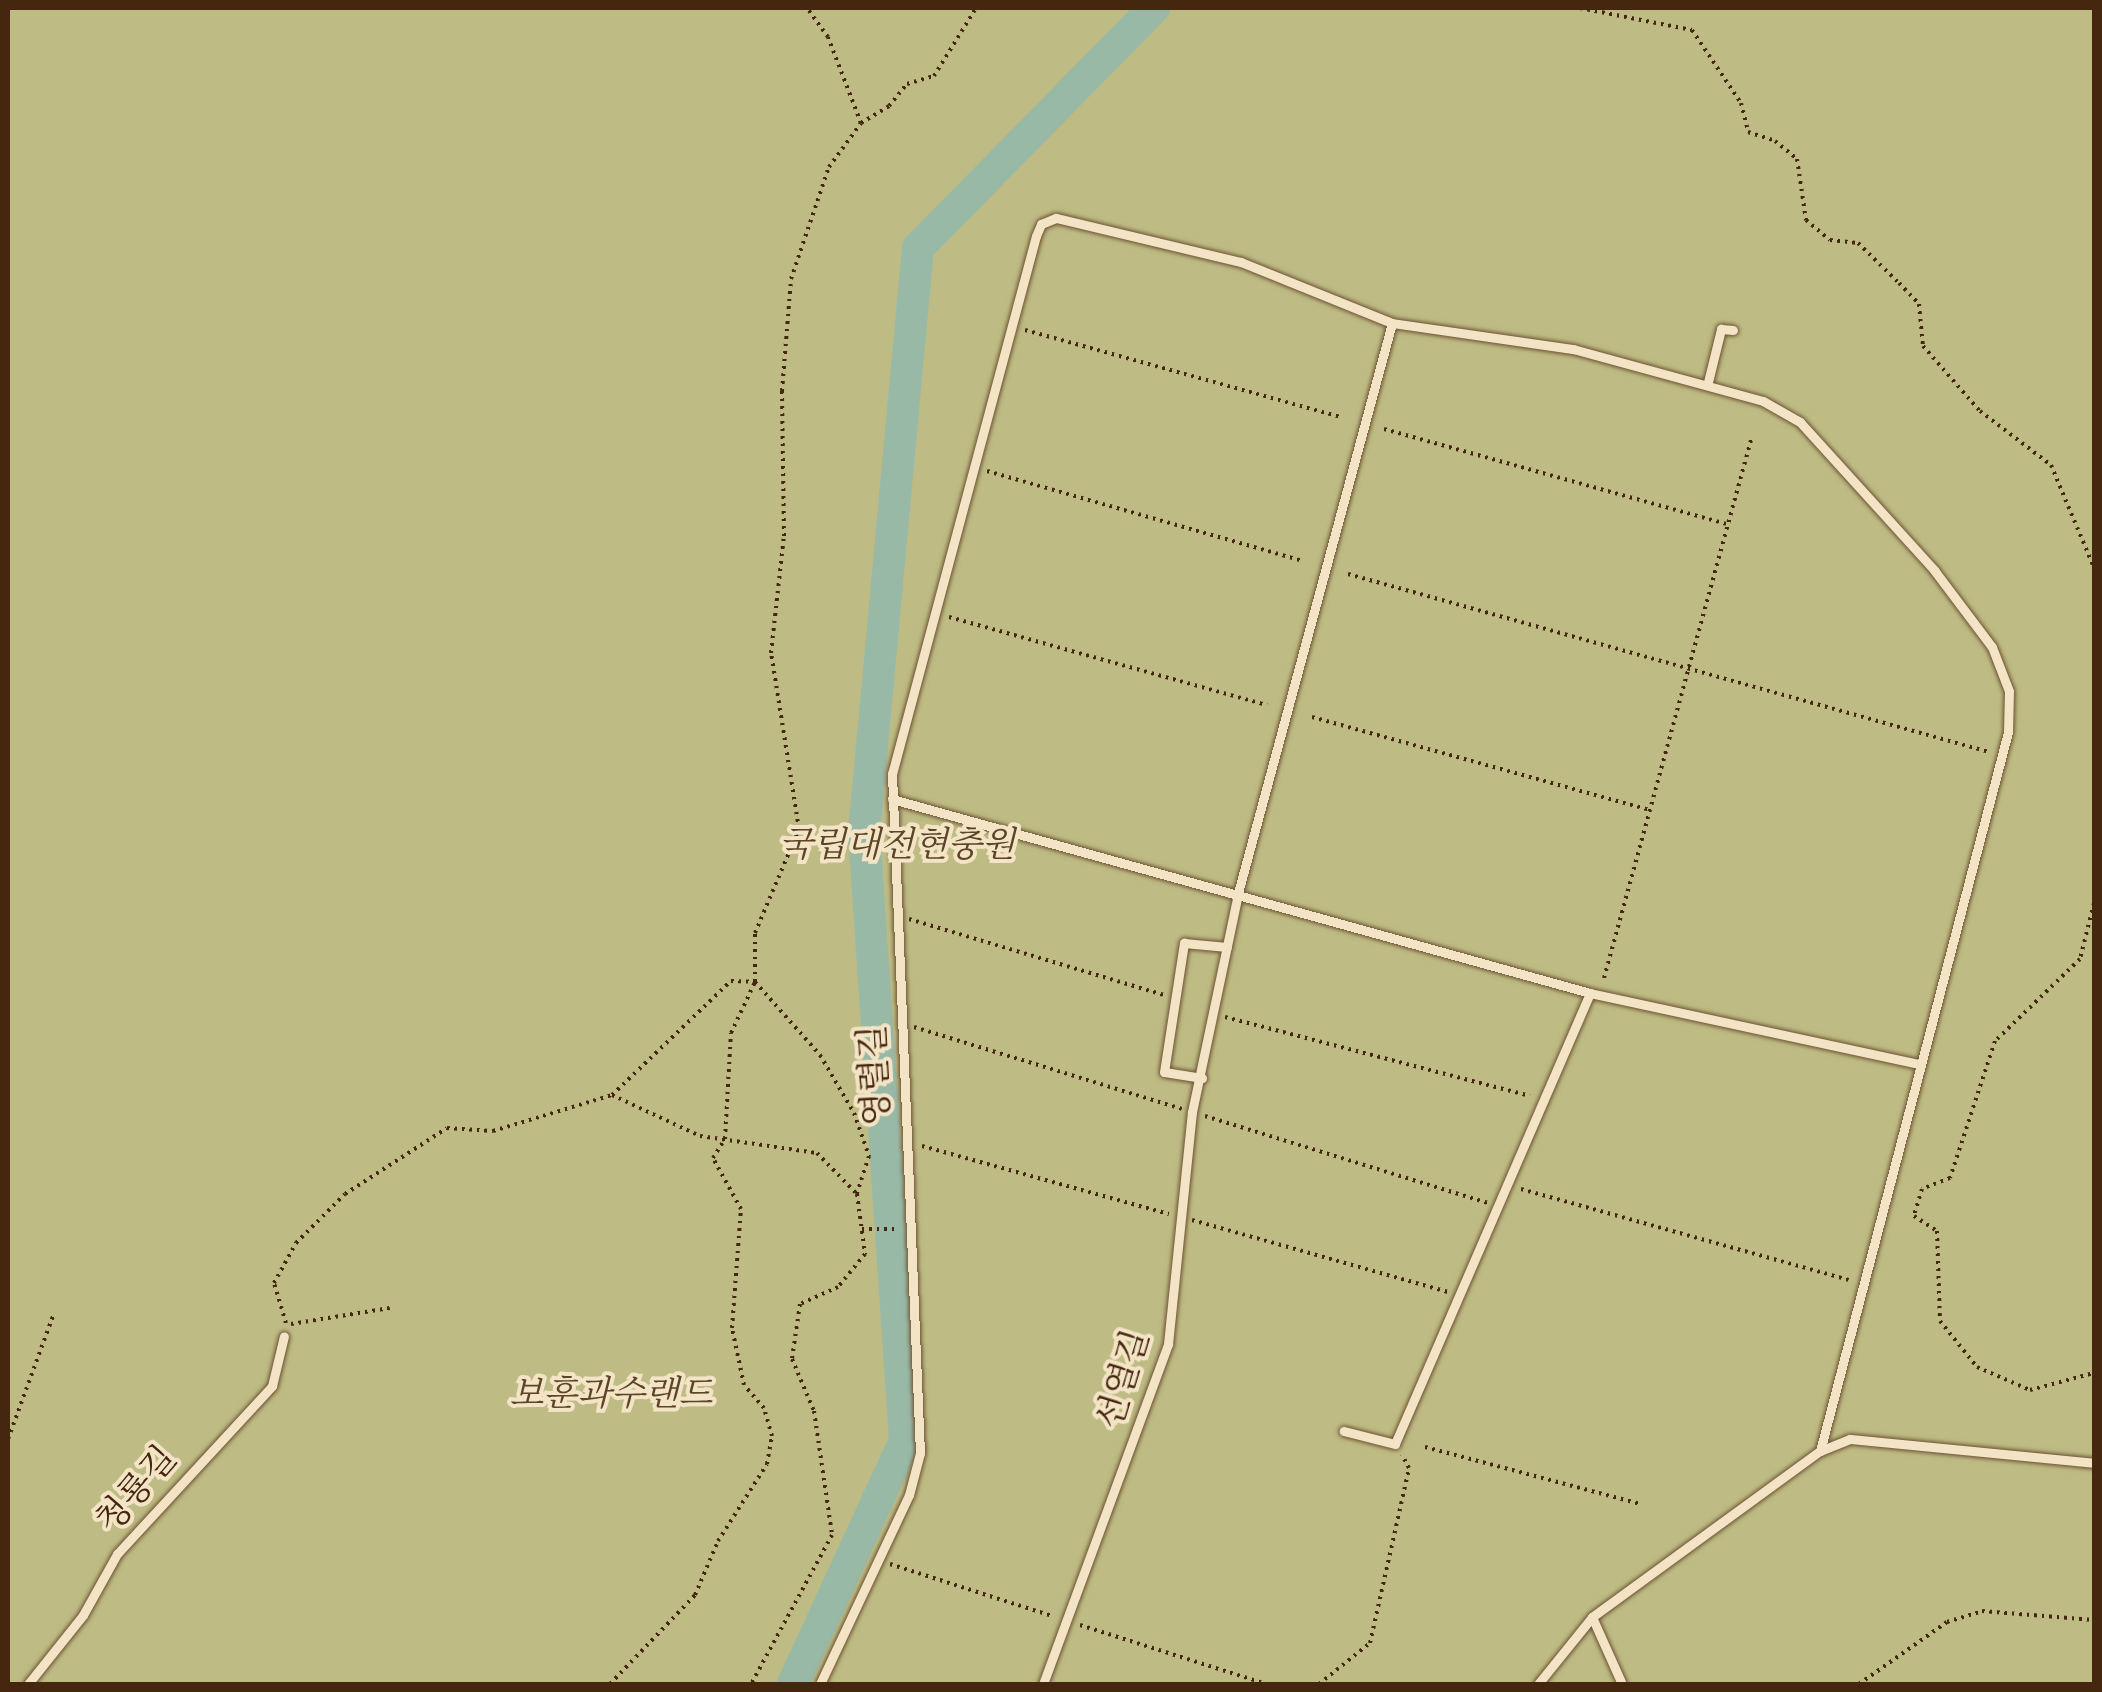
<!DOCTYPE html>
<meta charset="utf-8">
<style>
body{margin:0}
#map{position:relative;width:2102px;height:1692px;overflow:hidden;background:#eed5a8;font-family:"IM FELL English","Noto Serif KR",serif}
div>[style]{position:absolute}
.green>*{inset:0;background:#bebc84}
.river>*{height:32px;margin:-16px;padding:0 16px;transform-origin:16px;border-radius:16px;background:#99b9a7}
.path>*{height:4px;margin-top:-2px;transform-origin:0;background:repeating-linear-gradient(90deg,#44270e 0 2.5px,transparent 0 7.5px)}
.roads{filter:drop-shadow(0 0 2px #6e5234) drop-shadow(0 0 2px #6e5234)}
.service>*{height:9px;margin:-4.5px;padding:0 4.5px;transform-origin:4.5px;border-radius:4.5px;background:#f4e4c6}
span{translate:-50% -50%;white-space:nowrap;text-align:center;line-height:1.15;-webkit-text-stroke:8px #f4e4c6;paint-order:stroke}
.park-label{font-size:35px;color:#5c4526;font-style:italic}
.street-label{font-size:35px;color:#44270e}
.frame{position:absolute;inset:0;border:10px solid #44270e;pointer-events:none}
</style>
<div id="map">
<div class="green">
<i style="clip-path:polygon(8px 8px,2094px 8px,2094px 1684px,8px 1684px)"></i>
</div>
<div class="river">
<i style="left:793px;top:1684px;width:268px;rotate:-65.3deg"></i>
<i style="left:905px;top:1440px;width:608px;rotate:-93.86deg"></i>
<i style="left:864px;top:833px;width:587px;rotate:-84.73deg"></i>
<i style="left:918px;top:248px;width:337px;rotate:-45.5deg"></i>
</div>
<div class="path">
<i style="left:1580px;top:8px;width:114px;rotate:11.1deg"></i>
<i style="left:1692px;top:30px;width:88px;rotate:56.1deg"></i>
<i style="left:1741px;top:103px;width:30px;rotate:76deg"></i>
<i style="left:1748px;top:132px;width:28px;rotate:18deg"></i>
<i style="left:1775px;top:141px;width:28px;rotate:39deg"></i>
<i style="left:1797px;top:159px;width:62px;rotate:81.6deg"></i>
<i style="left:1806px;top:220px;width:31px;rotate:40deg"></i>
<i style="left:1830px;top:240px;width:28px;rotate:6deg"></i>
<i style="left:1858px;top:243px;width:57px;rotate:44.3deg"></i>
<i style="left:1899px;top:283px;width:29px;rotate:46deg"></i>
<i style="left:1919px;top:304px;width:42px;rotate:84.6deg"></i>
<i style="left:1923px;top:346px;width:86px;rotate:48.8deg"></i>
<i style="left:1980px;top:411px;width:89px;rotate:37.3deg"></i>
<i style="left:2051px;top:465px;width:112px;rotate:67.3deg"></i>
<i style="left:861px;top:123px;width:33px;rotate:-31deg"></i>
<i style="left:889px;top:106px;width:28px;rotate:-51deg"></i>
<i style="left:907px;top:84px;width:28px;rotate:-17deg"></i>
<i style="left:934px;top:76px;width:80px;rotate:-58.3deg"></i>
<i style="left:1025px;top:330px;width:327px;rotate:15.4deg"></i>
<i style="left:1384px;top:429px;width:355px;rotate:15.5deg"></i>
<i style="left:987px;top:471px;width:329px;rotate:15.9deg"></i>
<i style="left:1348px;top:574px;width:665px;rotate:15.52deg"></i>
<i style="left:949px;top:617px;width:330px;rotate:15.5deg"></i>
<i style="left:1312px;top:717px;width:350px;rotate:15.4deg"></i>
<i style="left:2094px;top:903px;width:58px;rotate:104deg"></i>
<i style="left:2080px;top:959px;width:118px;rotate:136deg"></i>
<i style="left:1995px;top:1041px;width:144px;rotate:108.2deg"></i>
<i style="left:1950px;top:1178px;width:30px;rotate:159deg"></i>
<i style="left:1922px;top:1189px;width:28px;rotate:107deg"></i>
<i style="left:1914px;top:1216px;width:27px;rotate:33deg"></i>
<i style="left:1937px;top:1231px;width:90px;rotate:88.1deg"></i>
<i style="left:1940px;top:1321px;width:59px;rotate:51.2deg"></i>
<i style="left:1977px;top:1367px;width:58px;rotate:23.5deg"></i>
<i style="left:2030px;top:1390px;width:66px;rotate:-14.9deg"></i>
<i style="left:909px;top:919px;width:266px;rotate:16.6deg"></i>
<i style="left:1604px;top:978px;width:558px;rotate:-74.72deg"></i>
<i style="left:1225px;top:1017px;width:315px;rotate:14.5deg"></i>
<i style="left:914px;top:1027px;width:280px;rotate:17deg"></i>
<i style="left:612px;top:1095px;width:97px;rotate:25deg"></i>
<i style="left:700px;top:1136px;width:118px;rotate:8.3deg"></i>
<i style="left:817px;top:1153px;width:57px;rotate:45.7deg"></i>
<i style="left:1205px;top:1116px;width:296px;rotate:17.1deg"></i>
<i style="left:922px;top:1146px;width:256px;rotate:15.4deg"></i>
<i style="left:1521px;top:1189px;width:340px;rotate:15.5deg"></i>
<i style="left:1192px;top:1220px;width:266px;rotate:15.7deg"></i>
<i style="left:862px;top:1229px;width:35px"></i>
<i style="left:286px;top:1323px;width:42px;rotate:-106.7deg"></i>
<i style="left:274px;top:1283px;width:46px;rotate:-61.2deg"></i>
<i style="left:296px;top:1243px;width:69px;rotate:-45deg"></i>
<i style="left:345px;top:1194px;width:121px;rotate:-32.9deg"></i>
<i style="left:447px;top:1128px;width:46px;rotate:3.7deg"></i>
<i style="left:493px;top:1131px;width:124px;rotate:-16.8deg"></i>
<i style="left:612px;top:1095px;width:165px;rotate:-43.8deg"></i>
<i style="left:731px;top:981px;width:24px;rotate:2deg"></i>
<i style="left:755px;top:982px;width:98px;rotate:48.3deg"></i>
<i style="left:820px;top:1055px;width:67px;rotate:59.6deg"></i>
<i style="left:854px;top:1113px;width:46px;rotate:70.8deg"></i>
<i style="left:869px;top:1156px;width:40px;rotate:108deg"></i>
<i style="left:857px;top:1194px;width:61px;rotate:82.4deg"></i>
<i style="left:865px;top:1254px;width:43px;rotate:129.3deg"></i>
<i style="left:838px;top:1287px;width:42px;rotate:155.9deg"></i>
<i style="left:800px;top:1304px;width:56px;rotate:98.3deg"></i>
<i style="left:792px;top:1359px;width:56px;rotate:67.1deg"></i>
<i style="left:814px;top:1411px;width:125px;rotate:81.7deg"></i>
<i style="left:832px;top:1535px;width:170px;rotate:118.5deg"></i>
<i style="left:291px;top:1324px;width:100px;rotate:-9.2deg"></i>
<i style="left:8px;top:1439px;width:131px;rotate:-69.9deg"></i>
<i style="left:1425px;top:1447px;width:223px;rotate:14.8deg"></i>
<i style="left:890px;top:1564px;width:170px;rotate:17.8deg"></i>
<i style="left:1080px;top:1625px;width:195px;rotate:17.6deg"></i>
<i style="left:610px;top:1684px;width:123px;rotate:-46.3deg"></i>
<i style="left:695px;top:1595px;width:59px;rotate:-66.9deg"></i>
<i style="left:718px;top:1541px;width:91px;rotate:-57.5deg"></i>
<i style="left:767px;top:1464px;width:28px;rotate:-80deg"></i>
<i style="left:772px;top:1436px;width:29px;rotate:-106deg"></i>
<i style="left:764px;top:1408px;width:30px;rotate:-131deg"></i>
<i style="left:744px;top:1385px;width:58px;rotate:-101.9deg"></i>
<i style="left:732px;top:1328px;width:119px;rotate:-85.7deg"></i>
<i style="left:741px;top:1209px;width:58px;rotate:-118.8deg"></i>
<i style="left:713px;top:1158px;width:22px;rotate:-58deg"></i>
<i style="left:725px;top:1139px;width:106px;rotate:-86.8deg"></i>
<i style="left:731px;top:1033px;width:56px;rotate:-64.8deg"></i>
<i style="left:755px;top:982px;width:49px;rotate:-90deg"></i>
<i style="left:755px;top:933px;width:113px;rotate:-67.1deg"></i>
<i style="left:799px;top:829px;width:178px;rotate:-99deg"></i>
<i style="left:771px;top:653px;width:118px;rotate:-83.7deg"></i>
<i style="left:784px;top:536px;width:145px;rotate:-90.8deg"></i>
<i style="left:782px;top:391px;width:112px;rotate:-85.4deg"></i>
<i style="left:791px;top:279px;width:118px;rotate:-71.3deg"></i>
<i style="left:829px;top:167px;width:54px;rotate:-54deg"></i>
<i style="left:861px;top:123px;width:92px;rotate:-111deg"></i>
<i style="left:828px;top:37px;width:36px;rotate:-126deg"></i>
<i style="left:1319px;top:1684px;width:65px;rotate:-38.8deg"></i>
<i style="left:1370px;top:1643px;width:179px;rotate:-77.4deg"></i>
<i style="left:1409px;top:1468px;width:15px;rotate:-118deg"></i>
<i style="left:1859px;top:1684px;width:108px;rotate:-35.2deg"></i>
<i style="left:1947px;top:1622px;width:37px;rotate:-17deg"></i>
<i style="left:1982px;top:1611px;width:112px;rotate:4.6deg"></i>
</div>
<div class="roads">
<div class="service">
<i style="left:1708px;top:382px;width:55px;rotate:-76.2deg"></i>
<i style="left:1721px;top:329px;width:12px;rotate:5deg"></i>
<i style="left:892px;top:799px;width:724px;rotate:15.53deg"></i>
<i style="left:1590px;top:993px;width:491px;rotate:113.4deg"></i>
<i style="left:1395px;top:1444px;width:53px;rotate:-165.7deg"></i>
<i style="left:1590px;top:993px;width:336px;rotate:12.2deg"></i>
<i style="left:1202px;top:1078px;width:38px;rotate:-171deg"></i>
<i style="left:1164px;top:1072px;width:131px;rotate:-81.2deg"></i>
<i style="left:1184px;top:943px;width:43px;rotate:5.3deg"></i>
<i style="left:1592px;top:1617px;width:73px;rotate:65.9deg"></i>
<i style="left:28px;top:1684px;width:88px;rotate:-51.4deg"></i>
<i style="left:83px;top:1615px;width:70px;rotate:-60.9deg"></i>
<i style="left:117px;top:1554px;width:229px;rotate:-47.3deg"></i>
<i style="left:272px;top:1386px;width:51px;rotate:-76.5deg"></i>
<i style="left:820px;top:1684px;width:209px;rotate:-64.8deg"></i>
<i style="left:909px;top:1495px;width:43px;rotate:-75.3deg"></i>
<i style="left:920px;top:1453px;width:680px;rotate:-92.36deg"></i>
<i style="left:892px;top:774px;width:557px;rotate:-75.02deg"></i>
<i style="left:1036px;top:236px;width:13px;rotate:-67deg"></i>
<i style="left:1041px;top:224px;width:16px;rotate:-22deg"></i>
<i style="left:1056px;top:218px;width:190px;rotate:13.4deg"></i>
<i style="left:1241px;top:262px;width:163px;rotate:22deg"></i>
<i style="left:1392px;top:323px;width:183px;rotate:8.2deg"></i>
<i style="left:1573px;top:349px;width:197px;rotate:15.3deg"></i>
<i style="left:1763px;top:401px;width:43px;rotate:29.6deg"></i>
<i style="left:1800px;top:422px;width:200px;rotate:47.8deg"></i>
<i style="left:1934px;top:570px;width:96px;rotate:53deg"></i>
<i style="left:1992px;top:647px;width:47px;rotate:68.9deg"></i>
<i style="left:2009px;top:691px;width:41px;rotate:91.4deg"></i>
<i style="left:2008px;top:732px;width:743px;rotate:104.65deg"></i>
<i style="left:1043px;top:1684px;width:362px;rotate:-69.8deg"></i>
<i style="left:1168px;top:1344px;width:233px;rotate:-84.1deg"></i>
<i style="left:1192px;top:1112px;width:224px;rotate:-78.1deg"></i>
<i style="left:1238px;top:893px;width:590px;rotate:-74.88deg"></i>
<i style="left:1538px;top:1684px;width:86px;rotate:-51.1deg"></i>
<i style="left:1592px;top:1617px;width:282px;rotate:-36.1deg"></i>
<i style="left:1820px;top:1451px;width:32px;rotate:-22deg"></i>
<i style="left:1850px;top:1439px;width:245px;rotate:5.6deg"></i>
</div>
</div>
<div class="park-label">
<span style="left:897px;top:847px">국립대전현충원</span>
<span style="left:611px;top:1396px">보훈과수랜드</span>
</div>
<div class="street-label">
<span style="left:877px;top:1075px;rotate:-93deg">영렬길</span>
<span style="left:1125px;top:1380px;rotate:-73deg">선열길</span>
<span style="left:138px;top:1491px;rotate:-49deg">청룡길</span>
</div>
<div class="frame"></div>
</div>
